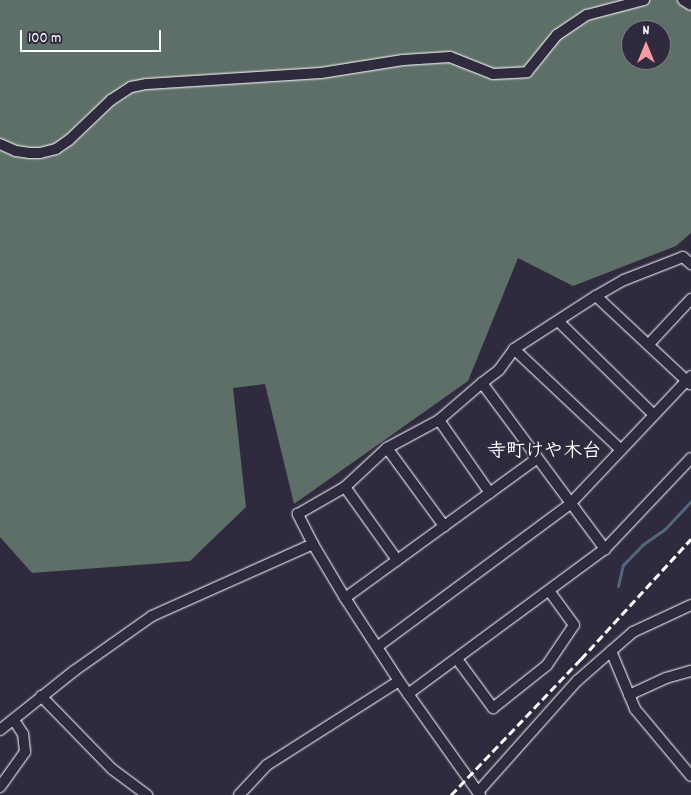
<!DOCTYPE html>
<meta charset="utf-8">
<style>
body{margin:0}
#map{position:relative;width:691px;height:795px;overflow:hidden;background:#2f2a3d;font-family:Dekko,"Klee One",sans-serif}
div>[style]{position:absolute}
.green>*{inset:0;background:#5d6f67}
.stream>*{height:3px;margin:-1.5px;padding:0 1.5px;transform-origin:1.5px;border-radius:1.5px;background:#52677d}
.roads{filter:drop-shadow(0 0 1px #fff) drop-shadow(0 0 1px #fff)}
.minor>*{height:10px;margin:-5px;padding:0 5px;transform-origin:5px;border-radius:5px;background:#2f2a3d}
.rail>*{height:3px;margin-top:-1.5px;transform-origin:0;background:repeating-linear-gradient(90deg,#fff 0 8px,transparent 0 12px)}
span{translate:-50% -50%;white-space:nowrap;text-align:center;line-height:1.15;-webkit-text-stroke:4px #2f2a3d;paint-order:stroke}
.neighbourhood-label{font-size:19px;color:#fff;font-weight:700}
.north{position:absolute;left:621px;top:20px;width:50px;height:50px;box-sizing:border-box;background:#2f2a3d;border:1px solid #827f8b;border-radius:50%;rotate:0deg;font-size:14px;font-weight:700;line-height:20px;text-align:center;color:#fff}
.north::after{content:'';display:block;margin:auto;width:18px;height:22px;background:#ff9aa2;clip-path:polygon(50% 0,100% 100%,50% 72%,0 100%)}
.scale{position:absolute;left:20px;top:30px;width:141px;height:22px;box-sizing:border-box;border:2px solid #fff;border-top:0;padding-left:6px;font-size:15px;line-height:18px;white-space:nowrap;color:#fff;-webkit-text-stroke:4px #2f2a3d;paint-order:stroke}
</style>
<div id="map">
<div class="green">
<i style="clip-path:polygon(evenodd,0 0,691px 0,691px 233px,676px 246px,573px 286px,518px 258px,468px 381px,294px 504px,265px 384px,233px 388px,246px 507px,190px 561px,32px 573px,0 537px,0 0,631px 30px,661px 30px,661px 60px,631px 60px,631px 30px)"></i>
</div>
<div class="stream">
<i style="left:618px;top:586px;width:22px;rotate:-77deg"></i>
<i style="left:623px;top:565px;width:28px;rotate:-46deg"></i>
<i style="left:642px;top:545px;width:28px;rotate:-35deg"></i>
<i style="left:665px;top:529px;width:38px;rotate:-47deg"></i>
</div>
<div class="roads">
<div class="minor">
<i style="left:683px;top:0;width:9px;rotate:32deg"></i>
<i style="left:0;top:144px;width:17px;rotate:24deg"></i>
<i style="left:16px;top:151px;width:14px;rotate:8deg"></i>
<i style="left:30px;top:153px;width:10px"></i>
<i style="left:40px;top:153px;width:16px;rotate:-14deg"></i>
<i style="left:56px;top:149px;width:16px;rotate:-35deg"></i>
<i style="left:69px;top:140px;width:58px;rotate:-43.6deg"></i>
<i style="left:111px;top:100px;width:24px;rotate:-33deg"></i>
<i style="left:131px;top:87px;width:16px;rotate:-11deg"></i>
<i style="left:147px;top:84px;width:174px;rotate:-3.6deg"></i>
<i style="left:321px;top:73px;width:83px;rotate:-9deg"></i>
<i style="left:403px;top:60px;width:47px;rotate:-3.7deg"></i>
<i style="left:450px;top:57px;width:46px;rotate:21.6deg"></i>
<i style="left:493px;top:74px;width:34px;rotate:-3deg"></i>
<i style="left:527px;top:72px;width:48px;rotate:-51deg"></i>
<i style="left:557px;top:35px;width:36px;rotate:-34deg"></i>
<i style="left:587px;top:15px;width:59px;rotate:-14.7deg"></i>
<i style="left:596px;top:296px;width:129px;rotate:43.1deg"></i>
<i style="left:558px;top:321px;width:134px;rotate:44.4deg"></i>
<i style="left:649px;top:344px;width:62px;rotate:-47deg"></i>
<i style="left:514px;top:349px;width:147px;rotate:43.3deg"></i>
<i style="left:482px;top:383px;width:207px;rotate:53.5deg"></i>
<i style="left:439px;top:420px;width:89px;rotate:55.1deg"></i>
<i style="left:387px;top:448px;width:97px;rotate:53.8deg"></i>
<i style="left:345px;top:487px;width:90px;rotate:54.5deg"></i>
<i style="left:345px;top:598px;width:236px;rotate:-36deg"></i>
<i style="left:377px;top:647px;width:240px;rotate:-36.5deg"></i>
<i style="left:570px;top:504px;width:176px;rotate:-46.6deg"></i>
<i style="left:611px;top:651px;width:63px;rotate:67.5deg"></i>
<i style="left:635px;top:709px;width:87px;rotate:50.1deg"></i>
<i style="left:457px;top:659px;width:61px;rotate:53.7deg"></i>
<i style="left:493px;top:708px;width:69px;rotate:-38.5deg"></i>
<i style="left:547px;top:665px;width:48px;rotate:-56deg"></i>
<i style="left:574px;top:625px;width:41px;rotate:-126deg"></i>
<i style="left:408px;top:694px;width:245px;rotate:-36.4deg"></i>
<i style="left:605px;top:549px;width:125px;rotate:-46.6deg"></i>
<i style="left:629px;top:695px;width:41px;rotate:-24.7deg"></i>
<i style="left:666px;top:678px;width:26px;rotate:-16deg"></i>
<i style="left:41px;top:696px;width:102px;rotate:45.8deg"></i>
<i style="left:112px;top:769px;width:44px;rotate:36.6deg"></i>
<i style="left:0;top:730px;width:95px;rotate:-38.6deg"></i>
<i style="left:74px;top:671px;width:95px;rotate:-35.2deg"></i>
<i style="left:152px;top:616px;width:176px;rotate:-24.1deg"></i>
<i style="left:0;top:787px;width:43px;rotate:-54.5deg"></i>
<i style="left:25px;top:752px;width:18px;rotate:-96deg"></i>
<i style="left:23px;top:734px;width:17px;rotate:-123deg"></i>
<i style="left:478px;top:792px;width:149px;rotate:-48.3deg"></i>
<i style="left:577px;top:681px;width:74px;rotate:-41.2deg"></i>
<i style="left:633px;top:632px;width:64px;rotate:-25deg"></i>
<i style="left:239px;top:795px;width:41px;rotate:-47deg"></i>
<i style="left:267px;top:765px;width:156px;rotate:-32.5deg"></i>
<i style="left:480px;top:795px;width:140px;rotate:-125.4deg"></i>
<i style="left:399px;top:681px;width:99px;rotate:-123deg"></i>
<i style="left:345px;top:598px;width:63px;rotate:-120.7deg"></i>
<i style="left:313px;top:544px;width:34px;rotate:-117deg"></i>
<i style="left:298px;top:514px;width:54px;rotate:-29.9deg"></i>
<i style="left:345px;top:487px;width:57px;rotate:-42.9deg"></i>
<i style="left:387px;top:448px;width:59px;rotate:-28.3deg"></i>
<i style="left:439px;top:420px;width:57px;rotate:-40.7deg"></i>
<i style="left:482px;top:383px;width:21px;rotate:-37deg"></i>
<i style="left:499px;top:370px;width:26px;rotate:-54deg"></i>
<i style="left:514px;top:349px;width:98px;rotate:-32.9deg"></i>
<i style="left:596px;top:296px;width:32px;rotate:-30deg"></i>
<i style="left:624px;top:280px;width:63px;rotate:-21.3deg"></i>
<i style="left:683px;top:257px;width:11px;rotate:41deg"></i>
</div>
</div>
<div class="rail">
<i style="left:451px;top:795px;width:188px;rotate:-46.3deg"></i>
<i style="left:581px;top:659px;width:163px;rotate:-47.5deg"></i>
</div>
<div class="neighbourhood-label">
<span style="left:544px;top:453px">寺町けや木台</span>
</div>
<div class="north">N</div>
<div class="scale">100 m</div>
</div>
